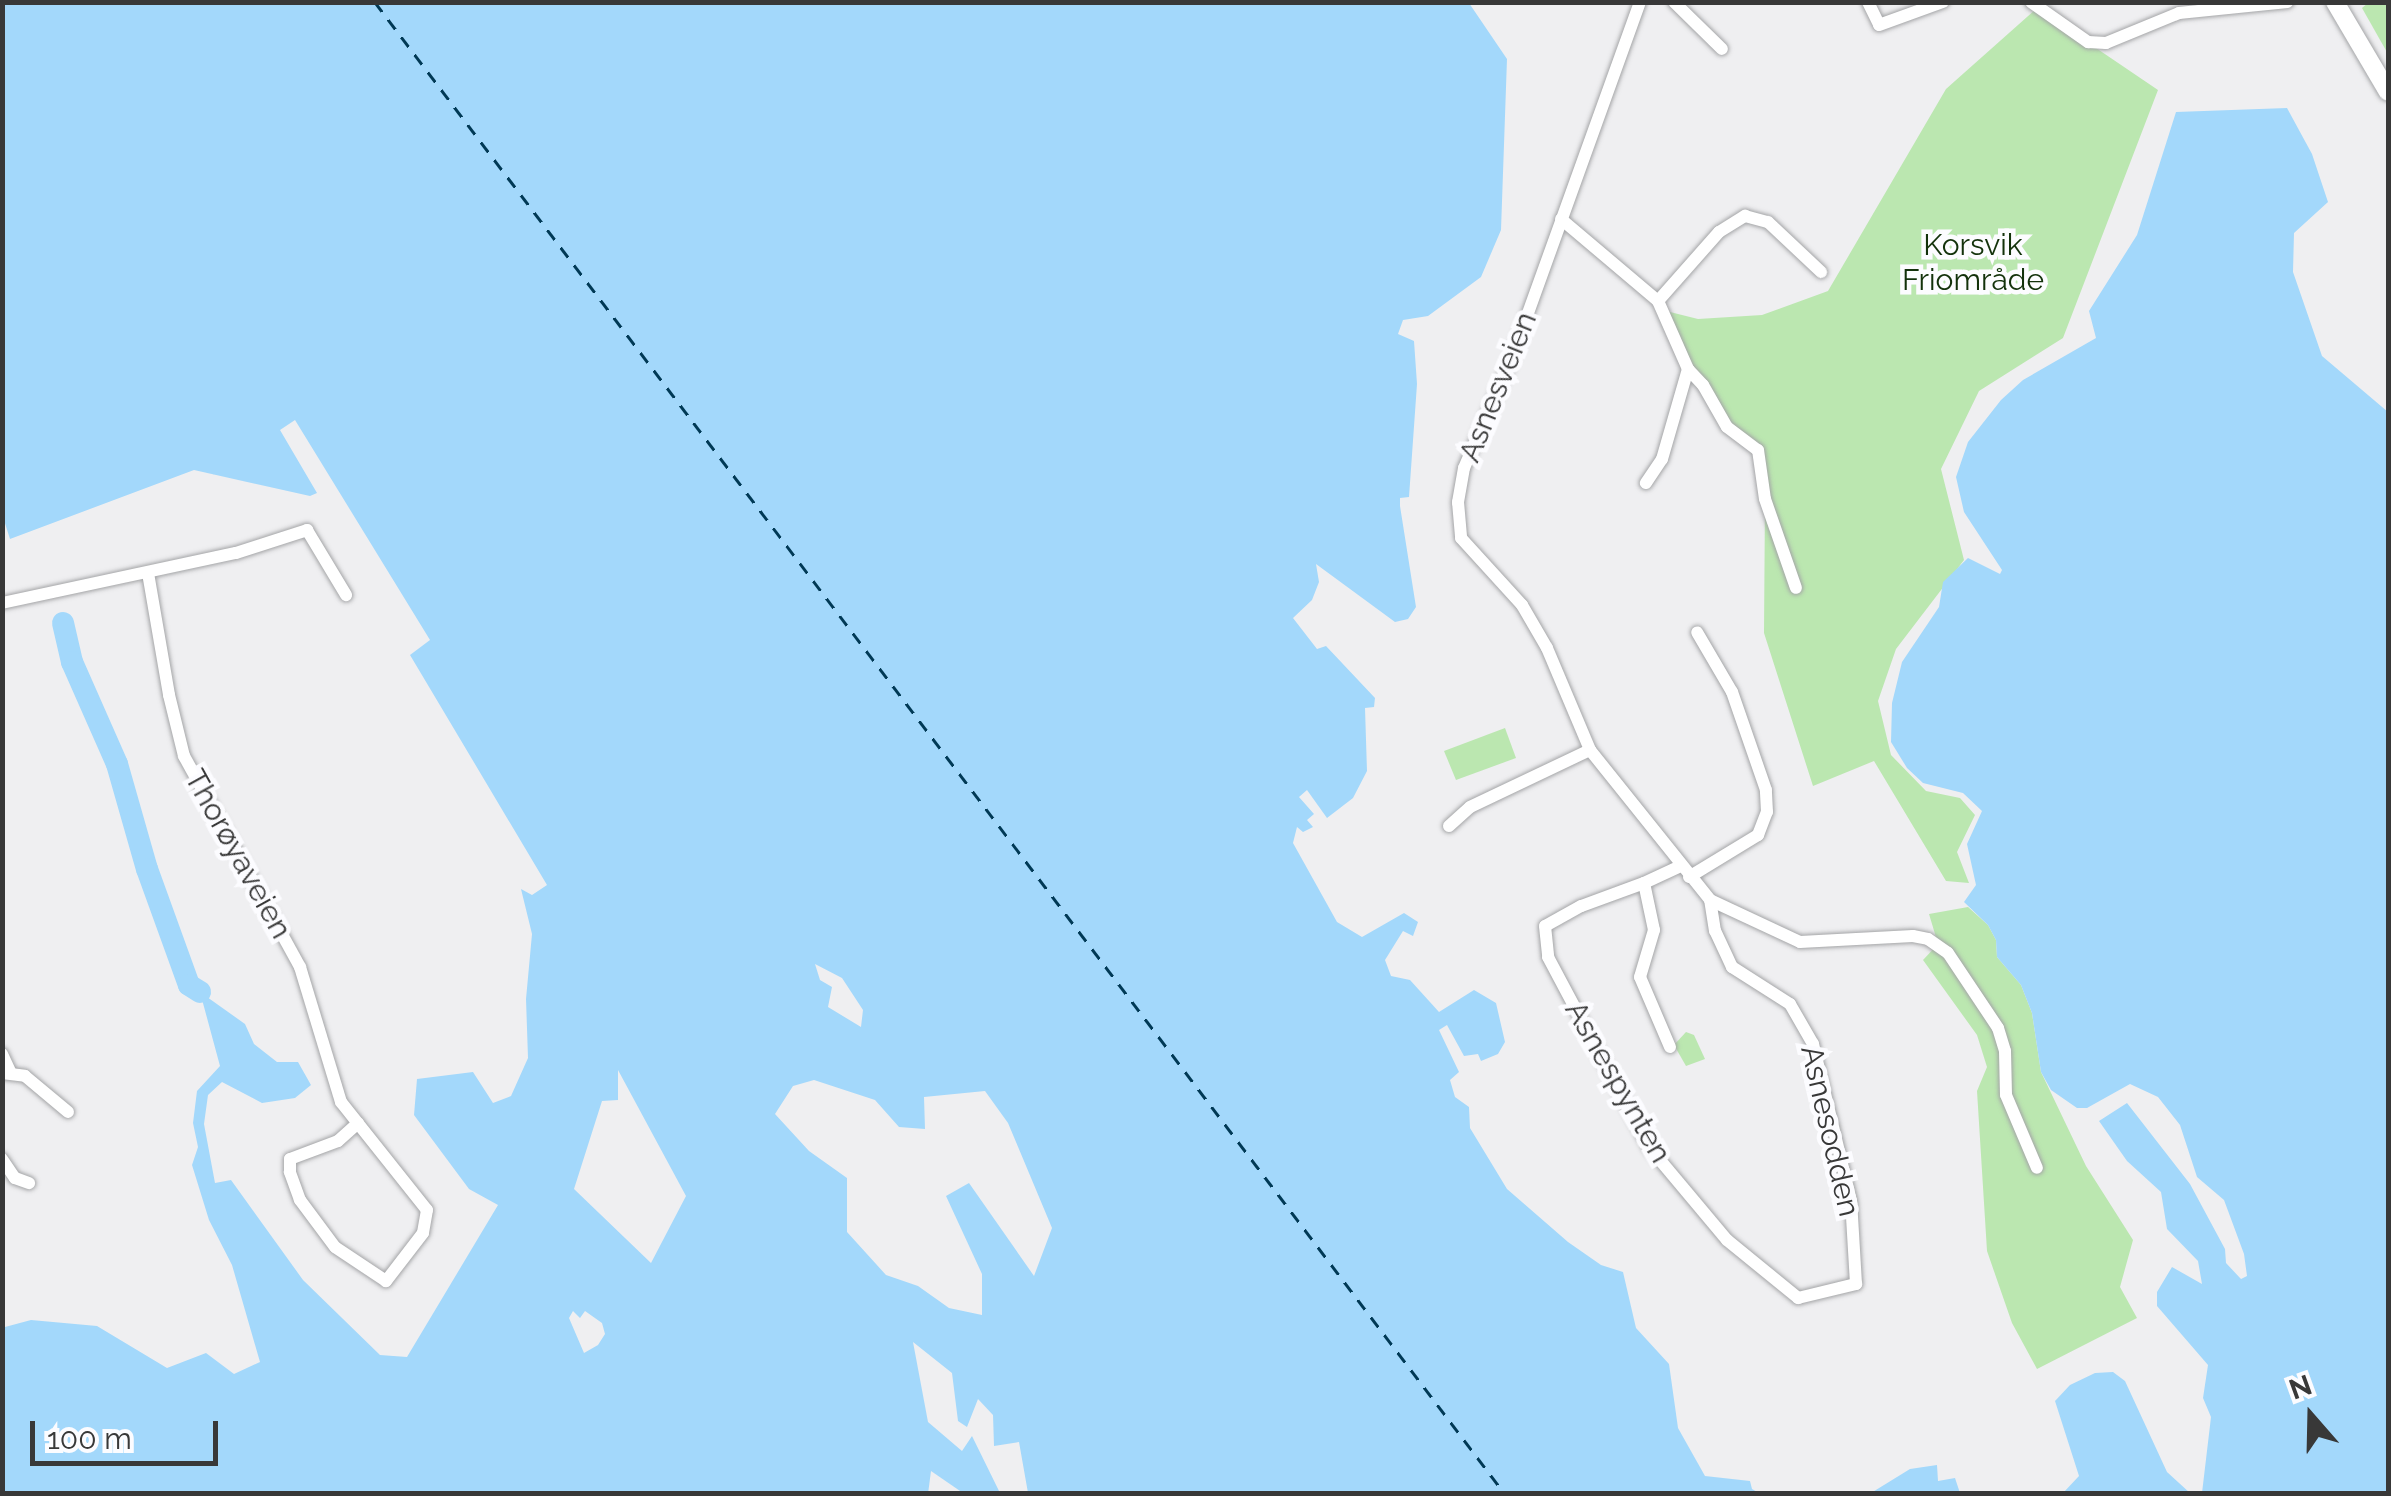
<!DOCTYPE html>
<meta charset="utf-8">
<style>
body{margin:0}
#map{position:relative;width:2391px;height:1496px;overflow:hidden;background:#efeff1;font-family:Raleway,sans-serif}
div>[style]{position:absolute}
.green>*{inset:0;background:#bbe7b0}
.water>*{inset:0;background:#a3d8fb}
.river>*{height:22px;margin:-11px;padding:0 11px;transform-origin:11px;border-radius:11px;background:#a3d8fb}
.ferry>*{height:2.5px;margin-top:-1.25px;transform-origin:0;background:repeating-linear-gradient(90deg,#003955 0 12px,transparent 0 22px)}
.roads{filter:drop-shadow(0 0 2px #a4a5a7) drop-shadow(0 0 2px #a4a5a7)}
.street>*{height:12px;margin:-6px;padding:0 6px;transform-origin:6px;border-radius:6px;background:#fff}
.secondary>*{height:18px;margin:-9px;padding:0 9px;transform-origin:9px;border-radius:9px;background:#fff}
span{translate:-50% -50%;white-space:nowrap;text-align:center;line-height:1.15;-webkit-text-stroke:9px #fcfcff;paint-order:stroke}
.park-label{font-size:30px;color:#13320b}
.street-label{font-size:30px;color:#383838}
.frame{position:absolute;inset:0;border:5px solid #383838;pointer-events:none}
.north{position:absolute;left:2261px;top:1366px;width:100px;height:100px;-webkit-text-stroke:8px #fcfcff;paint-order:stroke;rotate:340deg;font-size:28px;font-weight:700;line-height:40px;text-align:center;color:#383838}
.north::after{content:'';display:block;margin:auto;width:35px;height:45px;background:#383838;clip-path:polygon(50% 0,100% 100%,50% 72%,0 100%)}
.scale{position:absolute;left:30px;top:1421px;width:188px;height:45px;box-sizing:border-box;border:5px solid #383838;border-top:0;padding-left:12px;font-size:30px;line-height:35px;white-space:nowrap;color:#383838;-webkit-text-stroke:8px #fcfcff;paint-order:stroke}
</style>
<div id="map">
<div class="green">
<i style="clip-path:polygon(2368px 3px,2388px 3px,2388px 54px,2362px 8px)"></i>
<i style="clip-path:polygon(2037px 8px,2158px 90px,2063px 338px,1979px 391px,1941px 469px,1964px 560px,1896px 649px,1878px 701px,1891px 755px,1926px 791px,1960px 798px,1975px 815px,1957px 852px,1969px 883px,1946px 881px,1874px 761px,1813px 786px,1764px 633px,1765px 499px,1754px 445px,1731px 432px,1662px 310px,1698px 319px,1762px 315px,1828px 291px,1946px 89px)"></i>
<i style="clip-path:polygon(1505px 728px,1516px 758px,1456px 780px,1444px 751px)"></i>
<i style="clip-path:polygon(1968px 907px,1988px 925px,1996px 940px,1997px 957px,2021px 985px,2032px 1013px,2041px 1072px,2086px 1166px,2133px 1240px,2120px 1287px,2137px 1318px,2037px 1369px,2012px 1323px,1987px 1251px,1977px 1091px,1987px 1067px,1977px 1035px,1923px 960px,1938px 944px,1929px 914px)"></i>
<i style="clip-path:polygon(1686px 1032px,1694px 1035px,1705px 1059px,1686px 1066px,1674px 1045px)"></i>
</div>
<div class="water">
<i style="clip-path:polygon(evenodd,3px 2px,1469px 3px,1507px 59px,1501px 230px,1481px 277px,1428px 316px,1403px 320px,1398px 334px,1414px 341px,1417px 384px,1409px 497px,1400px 498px,1400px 506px,1416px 607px,1408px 619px,1395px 622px,1316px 564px,1319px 582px,1312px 600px,1293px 618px,1317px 649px,1326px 646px,1375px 698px,1374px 707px,1365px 708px,1367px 771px,1353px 798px,1327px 818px,1307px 790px,1299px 797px,1314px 814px,1307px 820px,1313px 827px,1303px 832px,1297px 827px,1293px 843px,1337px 922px,1362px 937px,1404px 913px,1418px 922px,1413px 936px,1403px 931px,1385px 960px,1391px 976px,1410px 980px,1439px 1012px,1474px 990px,1496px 1003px,1505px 1042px,1498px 1054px,1481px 1061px,1478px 1054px,1464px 1056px,1447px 1025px,1439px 1030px,1459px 1072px,1450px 1080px,1455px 1097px,1469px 1107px,1470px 1128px,1507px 1189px,1568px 1242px,1601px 1265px,1623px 1272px,1636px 1328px,1669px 1364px,1678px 1428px,1705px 1476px,1750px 1481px,1752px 1489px,1759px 1493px,1028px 1493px,1019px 1442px,994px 1446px,993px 1415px,978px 1399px,967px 1427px,958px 1421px,952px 1373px,913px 1342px,928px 1422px,962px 1451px,972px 1436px,1000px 1493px,963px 1493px,931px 1471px,928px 1494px,3px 1493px,5px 1327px,31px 1320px,97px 1326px,167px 1368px,206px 1353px,234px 1374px,260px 1362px,232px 1265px,209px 1220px,192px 1165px,198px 1147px,193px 1123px,197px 1091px,220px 1066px,200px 992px,245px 1024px,254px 1044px,277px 1062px,298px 1062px,311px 1085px,295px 1098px,262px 1103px,222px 1082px,208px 1095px,204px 1124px,215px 1183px,231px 1180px,303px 1280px,380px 1355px,407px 1357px,498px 1205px,469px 1189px,414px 1115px,417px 1079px,473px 1072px,493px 1103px,511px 1096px,528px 1058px,526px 999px,532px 934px,521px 889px,532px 895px,547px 885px,410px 655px,430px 640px,295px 420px,280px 430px,317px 493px,310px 496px,194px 470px,10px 539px,2px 514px,3px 2px,815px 964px,842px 978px,863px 1010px,861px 1027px,828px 1007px,832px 987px,820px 980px,815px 964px,3px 2px,618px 1070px,686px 1196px,651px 1263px,574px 1189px,602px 1101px,618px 1100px,618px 1070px,3px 2px,814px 1080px,875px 1100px,899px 1127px,925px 1129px,924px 1097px,985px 1091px,1008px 1123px,1052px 1228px,1034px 1276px,969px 1183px,946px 1196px,982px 1274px,982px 1315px,949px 1308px,918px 1286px,886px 1275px,847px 1232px,847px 1178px,809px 1151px,775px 1114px,793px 1086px,814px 1080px,3px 2px,585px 1311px,602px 1323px,605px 1334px,598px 1345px,584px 1353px,569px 1318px,573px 1311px,580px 1318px,585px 1311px)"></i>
<i style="clip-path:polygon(2287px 108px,2312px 154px,2328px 202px,2294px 233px,2293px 272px,2322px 356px,2388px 412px,2388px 1493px,2202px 1493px,2211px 1417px,2203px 1398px,2208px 1365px,2157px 1306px,2157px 1292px,2172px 1267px,2202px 1284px,2198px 1261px,2167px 1229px,2161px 1192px,2127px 1161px,2099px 1121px,2127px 1103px,2190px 1184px,2225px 1249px,2226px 1263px,2241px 1279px,2247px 1276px,2244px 1254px,2224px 1200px,2197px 1177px,2180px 1125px,2158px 1097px,2130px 1084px,2087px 1108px,2077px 1108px,2051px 1090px,2041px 1072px,2032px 1013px,2021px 985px,1997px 957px,1996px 940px,1988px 925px,1964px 902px,1976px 885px,1967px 844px,1982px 811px,1963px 793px,1923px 783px,1907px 768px,1891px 742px,1892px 703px,1902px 662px,1939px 607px,1943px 582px,1968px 558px,2000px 574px,2002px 570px,1964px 512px,1956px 477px,1968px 442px,2001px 400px,2023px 380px,2096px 338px,2089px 311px,2137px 235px,2176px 112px)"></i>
<i style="clip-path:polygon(2113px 1372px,2125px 1381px,2167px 1472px,2190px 1493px,2063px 1493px,2079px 1476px,2055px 1401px,2070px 1385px,2095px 1373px)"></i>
<i style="clip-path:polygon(1937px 1465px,1938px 1481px,1955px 1478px,1960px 1493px,1871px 1493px,1910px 1469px)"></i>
</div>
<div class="river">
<i style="left:63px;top:623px;width:40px;rotate:77deg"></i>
<i style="left:72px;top:662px;width:111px;rotate:66.2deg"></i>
<i style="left:117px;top:764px;width:109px;rotate:74.1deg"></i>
<i style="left:147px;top:869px;width:123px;rotate:70.1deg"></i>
<i style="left:189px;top:985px;width:13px;rotate:32deg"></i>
</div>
<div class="ferry">
<i style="left:375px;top:2px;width:1872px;rotate:52.86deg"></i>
</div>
<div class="roads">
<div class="street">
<i style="left:1640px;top:2px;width:381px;rotate:109.8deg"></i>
<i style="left:1511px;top:360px;width:118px;rotate:113.5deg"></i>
<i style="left:1464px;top:468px;width:35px;rotate:100deg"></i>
<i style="left:1458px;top:502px;width:36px;rotate:85deg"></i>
<i style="left:1461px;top:538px;width:91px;rotate:47.7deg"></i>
<i style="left:1522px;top:605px;width:50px;rotate:59.8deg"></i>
<i style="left:1547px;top:648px;width:111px;rotate:67.1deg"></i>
<i style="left:1590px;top:750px;width:192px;rotate:51.3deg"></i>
<i style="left:1710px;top:900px;width:99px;rotate:25deg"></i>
<i style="left:1800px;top:942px;width:113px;rotate:-3deg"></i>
<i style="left:1913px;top:936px;width:15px;rotate:11deg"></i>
<i style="left:1928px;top:939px;width:24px;rotate:35deg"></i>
<i style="left:1948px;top:953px;width:90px;rotate:56.3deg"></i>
<i style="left:1998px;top:1028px;width:24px;rotate:73deg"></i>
<i style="left:2005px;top:1051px;width:44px;rotate:88.7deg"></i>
<i style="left:2006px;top:1095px;width:79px;rotate:67deg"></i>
<i style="left:1674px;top:2px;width:67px;rotate:44.4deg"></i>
<i style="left:1868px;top:2px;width:25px;rotate:64deg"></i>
<i style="left:1879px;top:25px;width:68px;rotate:-19.8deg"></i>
<i style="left:2031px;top:2px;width:70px;rotate:35.1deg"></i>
<i style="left:2088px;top:42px;width:18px;rotate:3deg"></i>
<i style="left:2106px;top:43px;width:79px;rotate:-22.3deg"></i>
<i style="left:2179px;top:13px;width:109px;rotate:-5.8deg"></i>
<i style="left:1561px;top:219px;width:127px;rotate:40.2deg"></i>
<i style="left:1658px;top:301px;width:74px;rotate:66.2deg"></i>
<i style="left:1688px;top:369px;width:94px;rotate:106.1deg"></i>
<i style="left:1662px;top:459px;width:29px;rotate:124deg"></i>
<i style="left:1658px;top:301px;width:92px;rotate:-48.5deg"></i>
<i style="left:1719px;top:232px;width:31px;rotate:-32deg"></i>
<i style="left:1745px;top:216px;width:24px;rotate:15deg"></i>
<i style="left:1768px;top:222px;width:73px;rotate:43.3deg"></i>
<i style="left:1688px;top:369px;width:22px;rotate:47deg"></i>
<i style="left:1703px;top:385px;width:48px;rotate:60.3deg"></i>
<i style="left:1727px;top:427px;width:39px;rotate:37deg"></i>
<i style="left:1758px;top:450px;width:49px;rotate:81.9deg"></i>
<i style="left:1765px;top:499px;width:94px;rotate:70.8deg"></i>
<i style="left:148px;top:573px;width:124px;rotate:80.2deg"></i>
<i style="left:169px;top:695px;width:63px;rotate:76.2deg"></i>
<i style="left:184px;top:756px;width:241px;rotate:61.2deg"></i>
<i style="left:300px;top:967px;width:141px;rotate:73.1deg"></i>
<i style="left:341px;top:1102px;width:138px;rotate:51.5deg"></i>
<i style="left:427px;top:1210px;width:23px;rotate:100deg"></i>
<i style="left:423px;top:1233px;width:61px;rotate:127.6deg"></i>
<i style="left:386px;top:1281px;width:61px;rotate:-146.3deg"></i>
<i style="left:335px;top:1247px;width:59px;rotate:-126.7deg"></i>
<i style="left:300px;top:1200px;width:30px;rotate:-110deg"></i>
<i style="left:290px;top:1172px;width:13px;rotate:-90deg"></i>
<i style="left:290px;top:1159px;width:51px;rotate:-20.6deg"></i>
<i style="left:338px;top:1141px;width:27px;rotate:-42deg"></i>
<i style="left:2px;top:603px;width:239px;rotate:-12.1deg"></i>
<i style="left:236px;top:553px;width:75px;rotate:-17.9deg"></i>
<i style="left:307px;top:530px;width:76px;rotate:59deg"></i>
<i style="left:1449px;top:826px;width:28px;rotate:-42deg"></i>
<i style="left:1470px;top:807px;width:133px;rotate:-25.4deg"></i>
<i style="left:1689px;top:877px;width:81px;rotate:-31.3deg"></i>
<i style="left:1758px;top:835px;width:25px;rotate:-69deg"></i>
<i style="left:1767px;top:812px;width:22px;rotate:-93deg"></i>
<i style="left:1766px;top:790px;width:104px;rotate:-109.1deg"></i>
<i style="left:1732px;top:692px;width:69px;rotate:-120.3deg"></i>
<i style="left:1644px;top:883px;width:67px;rotate:159.9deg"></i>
<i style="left:1581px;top:906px;width:41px;rotate:150.9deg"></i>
<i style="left:1545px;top:926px;width:31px;rotate:84deg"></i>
<i style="left:1548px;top:957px;width:215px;rotate:62deg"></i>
<i style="left:1649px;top:1147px;width:121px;rotate:50deg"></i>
<i style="left:1727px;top:1240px;width:92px;rotate:39.2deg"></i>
<i style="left:1798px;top:1298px;width:60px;rotate:-13.6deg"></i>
<i style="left:1856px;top:1284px;width:83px;rotate:-93.4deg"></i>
<i style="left:1851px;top:1201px;width:162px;rotate:-103.6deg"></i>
<i style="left:1813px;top:1044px;width:46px;rotate:-119.9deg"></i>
<i style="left:1790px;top:1004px;width:69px;rotate:-147.5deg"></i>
<i style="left:1732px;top:967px;width:40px;rotate:-115deg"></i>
<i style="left:1715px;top:931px;width:31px;rotate:-99deg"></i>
<i style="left:1670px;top:1047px;width:76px;rotate:-113.2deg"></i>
<i style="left:1640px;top:977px;width:49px;rotate:-73.4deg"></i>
<i style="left:1654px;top:930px;width:48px;rotate:-102deg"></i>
<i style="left:1644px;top:883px;width:38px;rotate:-25deg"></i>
<i style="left:2px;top:1054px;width:19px;rotate:65deg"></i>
<i style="left:2px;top:1073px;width:23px;rotate:7deg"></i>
<i style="left:25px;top:1076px;width:56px;rotate:39.9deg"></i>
<i style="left:2px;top:1159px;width:23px;rotate:56deg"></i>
<i style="left:15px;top:1178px;width:15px;rotate:20deg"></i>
</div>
<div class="secondary">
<i style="left:2335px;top:2px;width:104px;rotate:59.5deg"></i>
</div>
</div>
<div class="park-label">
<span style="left:1973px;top:262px">Korsvik<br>Friområde</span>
</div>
<div class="street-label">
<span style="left:1498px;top:387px;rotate:-68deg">Asnesveien</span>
<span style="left:238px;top:854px;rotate:61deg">Thorøyaveien</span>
<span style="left:1618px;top:1082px;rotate:60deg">Asnespynten</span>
<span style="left:1830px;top:1131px;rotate:77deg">Asnesodden</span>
</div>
<div class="frame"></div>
<div class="north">N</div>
<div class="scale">100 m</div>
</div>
